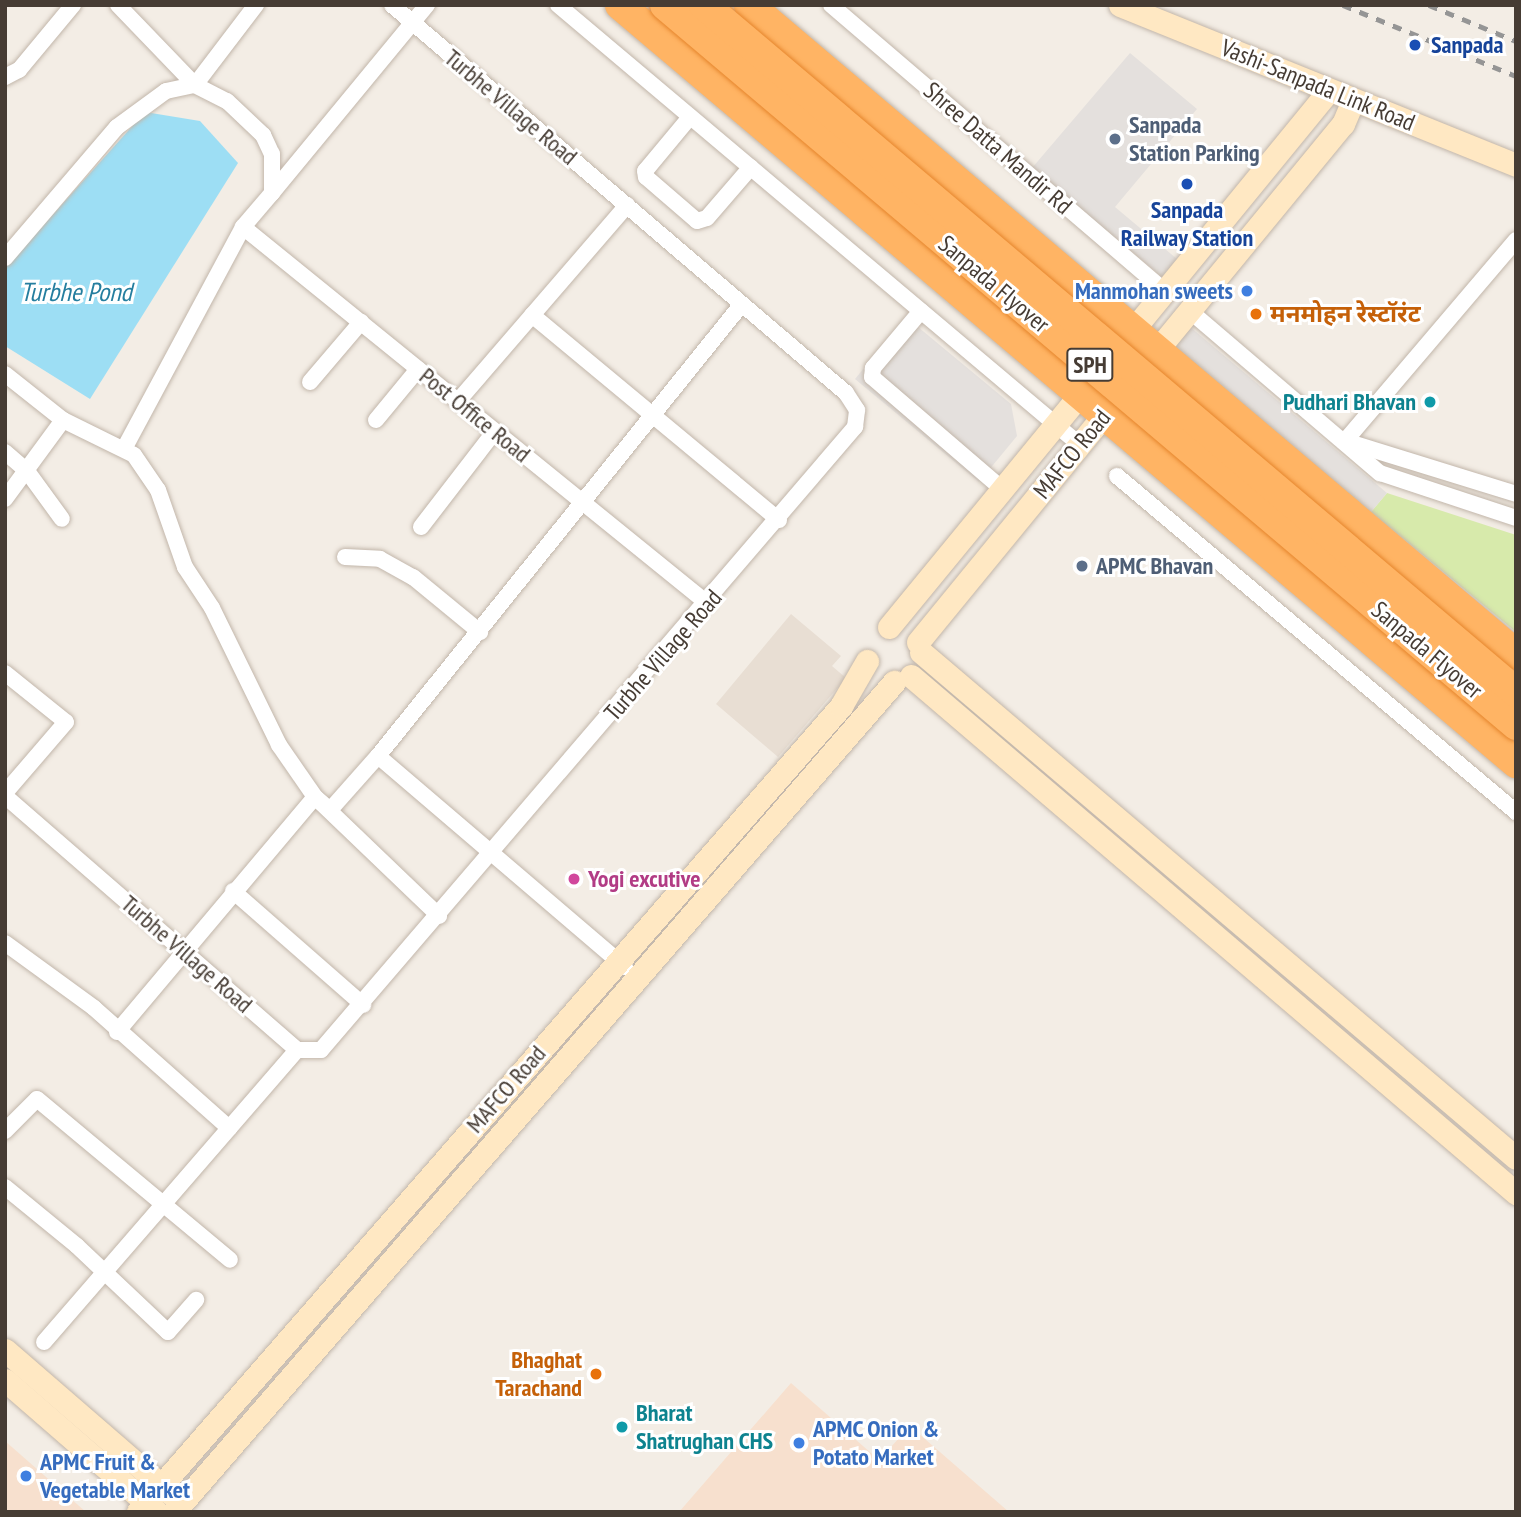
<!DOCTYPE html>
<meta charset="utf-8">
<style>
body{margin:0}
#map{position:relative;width:1521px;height:1517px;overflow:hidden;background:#f3ede5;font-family:"PT Sans Narrow","Noto Sans Devanagari",sans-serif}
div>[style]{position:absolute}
.residential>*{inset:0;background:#e8ded3}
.commercial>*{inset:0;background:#f7e0ce}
.green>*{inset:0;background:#d7eaab}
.parking>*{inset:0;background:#e4e0dd}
.water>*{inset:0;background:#9ddef4}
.roads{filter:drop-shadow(0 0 2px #c2b6aa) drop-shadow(0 0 2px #c2b6aa)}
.street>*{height:16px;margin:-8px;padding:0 8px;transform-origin:8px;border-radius:8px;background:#fff}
.secondary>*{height:23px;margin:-11.5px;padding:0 11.5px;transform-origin:11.5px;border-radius:11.5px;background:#ffe8c3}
.highway>*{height:30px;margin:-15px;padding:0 15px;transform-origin:15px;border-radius:15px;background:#ffb464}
.rail>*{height:4.5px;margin-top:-2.25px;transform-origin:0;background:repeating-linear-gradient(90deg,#959595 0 9px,transparent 0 18px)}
.bridges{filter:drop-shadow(0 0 2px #e6862d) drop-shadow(0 0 2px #e6862d)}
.highway-bridge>*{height:30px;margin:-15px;padding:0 15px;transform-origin:15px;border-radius:15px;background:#ffb464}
.dots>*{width:19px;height:19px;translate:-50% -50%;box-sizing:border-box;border:4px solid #fff;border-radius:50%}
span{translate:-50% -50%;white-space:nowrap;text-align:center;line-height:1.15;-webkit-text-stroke:6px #fff;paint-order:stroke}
.shield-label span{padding:2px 5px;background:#fff;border:2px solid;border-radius:5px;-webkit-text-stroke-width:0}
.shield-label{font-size:23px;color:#463c34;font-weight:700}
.transit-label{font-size:24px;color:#164399;font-weight:700}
.left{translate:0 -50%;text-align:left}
.street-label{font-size:24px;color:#463c34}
.service-label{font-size:24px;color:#4e5e75;font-weight:700}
.shop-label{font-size:24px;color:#366cbe;font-weight:700}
.right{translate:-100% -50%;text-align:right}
.food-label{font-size:24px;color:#c56008;font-weight:700}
.culture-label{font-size:24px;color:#0d838f;font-weight:700}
.hotel-label{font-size:24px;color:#b23c85;font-weight:700}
.water-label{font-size:26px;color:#257e9f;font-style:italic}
.frame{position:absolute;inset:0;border:7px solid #463c34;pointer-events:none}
</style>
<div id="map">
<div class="residential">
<i style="clip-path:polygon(791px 614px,841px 656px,832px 666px,846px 678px,778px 757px,716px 704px)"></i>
</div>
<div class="commercial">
<i style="clip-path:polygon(791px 1383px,879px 1460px,910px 1426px,1009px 1512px,679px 1512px)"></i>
<i style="clip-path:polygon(5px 1441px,86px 1512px,5px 1512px)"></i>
</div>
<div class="green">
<i style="clip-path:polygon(1387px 493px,1516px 535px,1516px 632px,1371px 512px)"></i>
</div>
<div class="parking">
<i style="clip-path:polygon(1130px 53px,1197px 109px,1115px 207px,1177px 259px,1162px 277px,1032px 168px)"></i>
<i style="clip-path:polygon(906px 317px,1011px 404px,1017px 436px,979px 482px,855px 379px)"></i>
<i style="clip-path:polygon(1189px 326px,1387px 493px,1371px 512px,1173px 345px)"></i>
</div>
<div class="water">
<i style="clip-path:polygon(145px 112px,200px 121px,238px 163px,90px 399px,5px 346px,5px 268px)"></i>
</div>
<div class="roads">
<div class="street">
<i style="left:118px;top:5px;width:111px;rotate:46.1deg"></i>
<i style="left:195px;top:85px;width:101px;rotate:-52.7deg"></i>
<i style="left:558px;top:5px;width:683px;rotate:40.13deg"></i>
<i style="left:831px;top:5px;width:440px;rotate:40.6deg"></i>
<i style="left:5px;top:77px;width:16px;rotate:-27deg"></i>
<i style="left:19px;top:70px;width:85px;rotate:-50.3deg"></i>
<i style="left:690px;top:117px;width:70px;rotate:129.8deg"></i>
<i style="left:645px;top:171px;width:6px;rotate:81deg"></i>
<i style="left:646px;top:177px;width:67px;rotate:40.8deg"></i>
<i style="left:697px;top:221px;width:10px;rotate:-17deg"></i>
<i style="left:707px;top:218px;width:67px;rotate:-49.2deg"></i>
<i style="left:272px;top:193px;width:244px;rotate:-50.5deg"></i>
<i style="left:243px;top:227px;width:597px;rotate:39.02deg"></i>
<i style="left:5px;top:258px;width:172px;rotate:-49.5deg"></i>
<i style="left:117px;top:127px;width:61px;rotate:-36.3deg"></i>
<i style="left:166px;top:91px;width:30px;rotate:-12deg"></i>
<i style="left:195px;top:85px;width:36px;rotate:27deg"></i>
<i style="left:227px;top:101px;width:50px;rotate:43.4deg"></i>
<i style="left:263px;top:135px;width:21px;rotate:65deg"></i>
<i style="left:272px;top:154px;width:39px;rotate:90deg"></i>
<i style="left:272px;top:193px;width:45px;rotate:130.5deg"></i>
<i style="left:243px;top:227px;width:252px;rotate:118.2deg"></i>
<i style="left:921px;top:311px;width:75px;rotate:130.1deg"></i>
<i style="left:873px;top:368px;width:9px;rotate:96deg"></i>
<i style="left:872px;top:377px;width:172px;rotate:40.7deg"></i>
<i style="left:1190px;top:311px;width:250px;rotate:40.5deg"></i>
<i style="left:1380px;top:473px;width:143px;rotate:18.3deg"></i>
<i style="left:532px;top:315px;width:321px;rotate:39.7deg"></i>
<i style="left:5px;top:374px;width:74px;rotate:38.4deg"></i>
<i style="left:310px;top:382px;width:79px;rotate:-49.6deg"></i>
<i style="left:458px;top:401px;width:259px;rotate:-49.2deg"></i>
<i style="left:376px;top:420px;width:66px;rotate:-50.5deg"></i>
<i style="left:1345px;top:441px;width:264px;rotate:-49.6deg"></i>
<i style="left:1345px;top:441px;width:179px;rotate:17.2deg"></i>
<i style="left:5px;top:452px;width:29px;rotate:41deg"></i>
<i style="left:27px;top:471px;width:59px;rotate:53.9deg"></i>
<i style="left:1117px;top:476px;width:522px;rotate:40.1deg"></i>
<i style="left:5px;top:499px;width:98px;rotate:-53.7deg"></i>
<i style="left:63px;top:420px;width:79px;rotate:26.2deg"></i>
<i style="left:134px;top:455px;width:42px;rotate:55.6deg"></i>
<i style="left:158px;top:490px;width:82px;rotate:70.7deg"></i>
<i style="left:185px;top:567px;width:49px;rotate:56.6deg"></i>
<i style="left:212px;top:608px;width:153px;rotate:63.9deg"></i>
<i style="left:279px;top:745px;width:63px;rotate:55.3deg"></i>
<i style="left:315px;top:797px;width:172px;rotate:43.8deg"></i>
<i style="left:421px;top:527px;width:121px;rotate:-52.4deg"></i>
<i style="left:345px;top:557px;width:35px;rotate:3deg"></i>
<i style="left:380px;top:559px;width:38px;rotate:29deg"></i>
<i style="left:413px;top:577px;width:87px;rotate:39.4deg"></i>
<i style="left:5px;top:673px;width:78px;rotate:38.8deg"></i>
<i style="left:66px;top:722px;width:94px;rotate:130.7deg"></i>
<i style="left:378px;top:756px;width:325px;rotate:40.5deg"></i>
<i style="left:5px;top:796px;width:387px;rotate:41deg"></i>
<i style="left:297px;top:1050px;width:24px"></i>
<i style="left:321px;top:1050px;width:821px;rotate:-49.4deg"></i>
<i style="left:855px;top:427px;width:17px;rotate:-83deg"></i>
<i style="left:857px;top:410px;width:20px;rotate:-123deg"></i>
<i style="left:846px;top:393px;width:597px;rotate:-139.48deg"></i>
<i style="left:233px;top:891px;width:173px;rotate:41.2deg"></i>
<i style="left:5px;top:943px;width:110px;rotate:36.1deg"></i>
<i style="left:94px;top:1008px;width:181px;rotate:41.6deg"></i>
<i style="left:117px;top:1032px;width:307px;rotate:-49.9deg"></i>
<i style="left:315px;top:797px;width:20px;rotate:41deg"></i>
<i style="left:330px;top:810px;width:72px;rotate:-48.4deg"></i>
<i style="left:378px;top:756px;width:580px;rotate:-51.16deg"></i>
<i style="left:5px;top:1131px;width:45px;rotate:-45deg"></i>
<i style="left:37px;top:1099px;width:251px;rotate:39.8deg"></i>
<i style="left:5px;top:1187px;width:93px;rotate:39.3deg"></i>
<i style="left:77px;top:1246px;width:125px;rotate:43.4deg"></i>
<i style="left:168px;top:1332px;width:43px;rotate:-48.8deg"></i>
<i style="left:44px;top:1342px;width:386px;rotate:-49.1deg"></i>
</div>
<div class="secondary">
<i style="left:1120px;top:5px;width:427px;rotate:22deg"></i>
<i style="left:1123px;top:342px;width:325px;rotate:-50.7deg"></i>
<i style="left:1148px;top:361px;width:307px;rotate:-50.6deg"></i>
<i style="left:1343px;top:124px;width:26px;rotate:-67deg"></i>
<i style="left:889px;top:627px;width:317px;rotate:-50.6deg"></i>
<i style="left:918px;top:642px;width:308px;rotate:-50.7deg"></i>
<i style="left:921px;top:652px;width:781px;rotate:40.38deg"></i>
<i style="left:911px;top:676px;width:796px;rotate:40.52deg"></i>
<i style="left:5px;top:1350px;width:220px;rotate:40.9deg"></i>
<i style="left:5px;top:1380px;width:201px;rotate:41deg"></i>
<i style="left:138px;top:1512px;width:1070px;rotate:-48.9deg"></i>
<i style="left:841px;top:706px;width:52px;rotate:-60deg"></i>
<i style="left:174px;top:1512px;width:1099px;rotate:-49.06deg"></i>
</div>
<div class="highway">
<i style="left:620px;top:5px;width:1174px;rotate:40.23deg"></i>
<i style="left:749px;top:5px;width:1005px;rotate:40.24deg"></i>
</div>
</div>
<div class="rail">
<i style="left:1343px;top:5px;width:187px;rotate:22.3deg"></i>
<i style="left:1429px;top:5px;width:94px;rotate:22.5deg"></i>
</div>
<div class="bridges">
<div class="highway-bridge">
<i style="left:665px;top:5px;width:1115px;rotate:40.23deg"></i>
<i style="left:704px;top:5px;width:1064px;rotate:40.23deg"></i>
</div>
</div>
<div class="dots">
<i style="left:1415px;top:45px;background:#1a4fb4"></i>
<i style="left:1115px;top:139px;background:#5c6f8a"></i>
<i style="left:1187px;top:184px;background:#1a4fb4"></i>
<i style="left:1247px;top:291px;background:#3f7fe0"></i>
<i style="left:1256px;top:314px;background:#e8710a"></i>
<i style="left:1430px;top:402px;background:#0f9aa8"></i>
<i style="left:1082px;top:566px;background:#5c6f8a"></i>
<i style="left:574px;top:879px;background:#d1479c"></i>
<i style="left:596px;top:1374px;background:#e8710a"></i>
<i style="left:622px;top:1427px;background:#0f9aa8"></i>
<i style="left:799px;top:1443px;background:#3f7fe0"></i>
<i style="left:26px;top:1476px;background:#3f7fe0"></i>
</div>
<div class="shield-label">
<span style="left:1090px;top:365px">SPH</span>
</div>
<div class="transit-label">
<span class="left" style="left:1431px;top:45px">Sanpada</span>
<span style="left:1187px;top:224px">Sanpada<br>Railway Station</span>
</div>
<div class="street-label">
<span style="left:1318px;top:85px;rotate:22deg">Vashi-Sanpada Link Road</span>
<span style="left:511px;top:107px;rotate:40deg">Turbhe Village Road</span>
<span style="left:998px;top:148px;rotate:41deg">Shree Datta Mandir Rd</span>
<span style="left:994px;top:284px;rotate:40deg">Sanpada Flyover</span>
<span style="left:475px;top:415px;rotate:39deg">Post Office Road</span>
<span style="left:1072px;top:454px;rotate:-51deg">MAFCO Road</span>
<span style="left:1427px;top:650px;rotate:40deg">Sanpada Flyover</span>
<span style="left:663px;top:655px;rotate:-49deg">Turbhe Village Road</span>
<span style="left:187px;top:954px;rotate:41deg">Turbhe Village Road</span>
<span style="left:506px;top:1089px;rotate:-49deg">MAFCO Road</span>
</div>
<div class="service-label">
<span class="left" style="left:1129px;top:139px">Sanpada<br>Station Parking</span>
<span class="left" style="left:1096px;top:566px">APMC Bhavan</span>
</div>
<div class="shop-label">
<span class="right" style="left:1233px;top:291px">Manmohan sweets</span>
<span class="left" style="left:813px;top:1443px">APMC Onion &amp;<br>Potato Market</span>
<span class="left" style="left:40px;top:1476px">APMC Fruit &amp;<br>Vegetable Market</span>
</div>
<div class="food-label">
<span class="left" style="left:1270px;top:314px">मनमोहन रेस्टॉरंट</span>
<span class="right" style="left:582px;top:1374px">Bhaghat<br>Tarachand</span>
</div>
<div class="culture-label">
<span class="right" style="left:1416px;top:402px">Pudhari Bhavan</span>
<span class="left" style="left:636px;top:1427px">Bharat<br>Shatrughan CHS</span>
</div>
<div class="hotel-label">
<span class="left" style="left:588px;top:879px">Yogi excutive</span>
</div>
<div class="water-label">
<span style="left:76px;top:292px">Turbhe Pond</span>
</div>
<div class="frame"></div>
</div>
